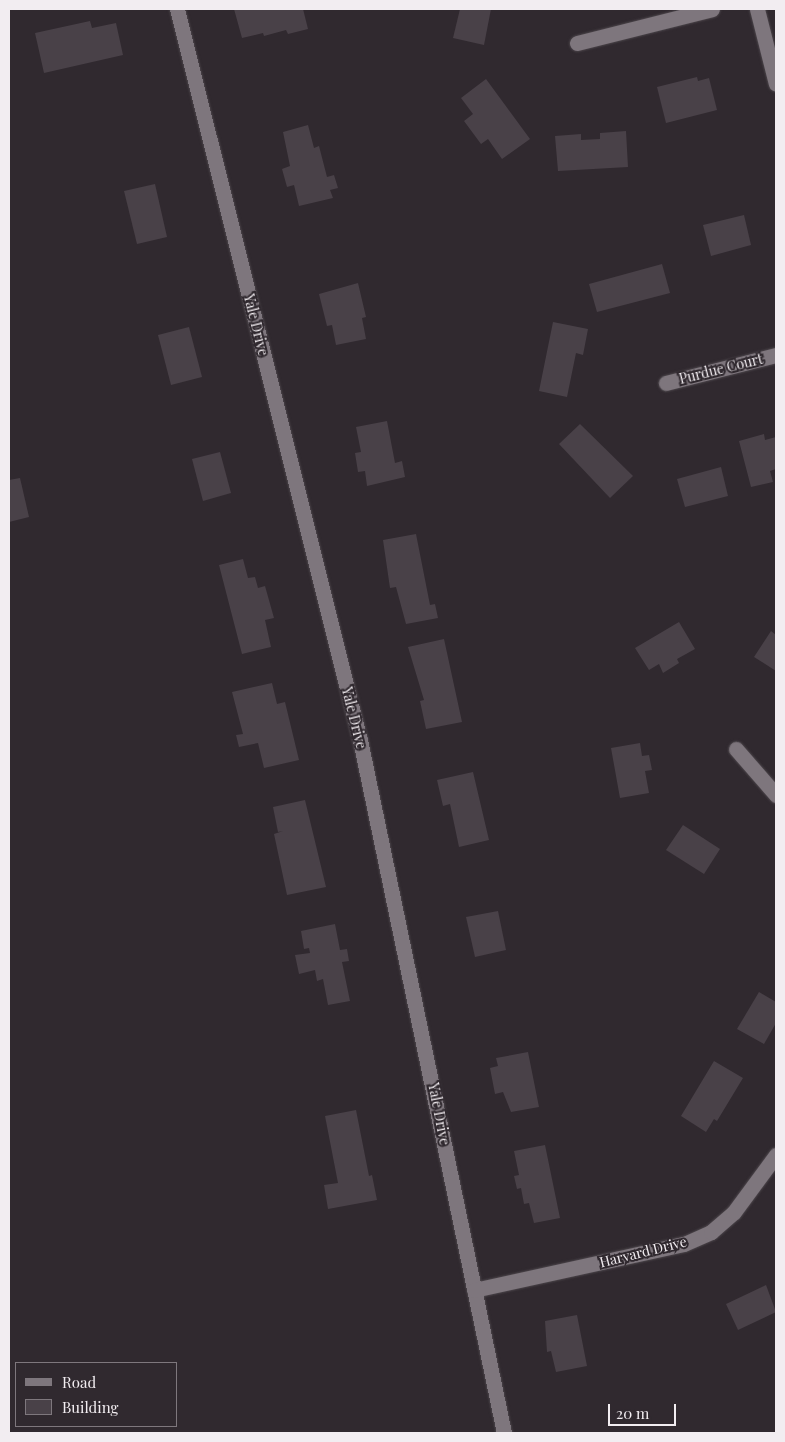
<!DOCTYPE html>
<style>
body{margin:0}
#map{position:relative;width:785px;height:1442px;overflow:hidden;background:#30292f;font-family:"Playfair Display",serif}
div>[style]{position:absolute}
.building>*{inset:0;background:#494148}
.roads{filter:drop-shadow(0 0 1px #4c464b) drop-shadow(0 0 1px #4c464b)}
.street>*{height:15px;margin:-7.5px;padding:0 7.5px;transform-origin:7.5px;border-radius:7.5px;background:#7e767d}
span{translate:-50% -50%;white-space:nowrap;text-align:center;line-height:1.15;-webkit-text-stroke:4px #30292f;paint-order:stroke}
.street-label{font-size:14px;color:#f2edf1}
.frame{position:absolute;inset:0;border:10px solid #f2edf1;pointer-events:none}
.legend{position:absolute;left:15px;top:1362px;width:162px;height:65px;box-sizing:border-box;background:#30292f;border:1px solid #7e777d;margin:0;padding:6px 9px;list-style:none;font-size:15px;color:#f2edf1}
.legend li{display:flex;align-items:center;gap:10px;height:25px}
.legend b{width:25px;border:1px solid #7e777d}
.scale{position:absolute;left:608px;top:1404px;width:68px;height:22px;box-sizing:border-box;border:2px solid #f2edf1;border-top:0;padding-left:6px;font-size:15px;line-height:18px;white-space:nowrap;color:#f2edf1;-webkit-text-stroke:4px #30292f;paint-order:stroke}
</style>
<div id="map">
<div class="building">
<i style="clip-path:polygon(234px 9px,303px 9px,308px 29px,288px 34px,286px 30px,264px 36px,263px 33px,242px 38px)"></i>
<i style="clip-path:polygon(460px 9px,491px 9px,484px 45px,453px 38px)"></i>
<i style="clip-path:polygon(90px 21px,92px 28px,116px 23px,123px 55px,44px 73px,35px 33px)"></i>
<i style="clip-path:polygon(697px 77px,698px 81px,709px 78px,717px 110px,666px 123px,657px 87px)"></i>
<i style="clip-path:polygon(486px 79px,530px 139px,502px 159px,488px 139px,481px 144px,464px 121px,473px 114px,461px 98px)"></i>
<i style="clip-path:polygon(308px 125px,314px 148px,319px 146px,327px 177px,334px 175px,338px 188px,330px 190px,333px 198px,299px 206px,294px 185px,287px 187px,282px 169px,290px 166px,283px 132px)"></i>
<i style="clip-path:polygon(626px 131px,628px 167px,558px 171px,555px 136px,581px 134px,581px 140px,600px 139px,600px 133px)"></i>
<i style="clip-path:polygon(155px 184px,167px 237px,137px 244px,124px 191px)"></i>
<i style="clip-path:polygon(744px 215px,751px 245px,711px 256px,703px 225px)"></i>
<i style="clip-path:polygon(662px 264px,670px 293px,597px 312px,589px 284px)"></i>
<i style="clip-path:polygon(358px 283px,366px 317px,362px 318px,366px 339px,336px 345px,332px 325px,327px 326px,319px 294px)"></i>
<i style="clip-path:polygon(553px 322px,588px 329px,583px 355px,576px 353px,567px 397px,539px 391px)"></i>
<i style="clip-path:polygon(189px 327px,202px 377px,171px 385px,158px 335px)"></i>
<i style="clip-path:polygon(387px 421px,395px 463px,402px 461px,405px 477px,367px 486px,365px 471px,358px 472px,355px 453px,361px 452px,356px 427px)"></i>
<i style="clip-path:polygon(580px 424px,633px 476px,610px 498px,559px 444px)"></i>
<i style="clip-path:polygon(764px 434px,765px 440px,776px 437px,776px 469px,770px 471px,773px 482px,751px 487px,739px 441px)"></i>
<i style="clip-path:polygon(220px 452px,231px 493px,203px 501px,192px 459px)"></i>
<i style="clip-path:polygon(721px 467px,728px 496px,685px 507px,677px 479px)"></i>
<i style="clip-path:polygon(20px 478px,29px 517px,9px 522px,9px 480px)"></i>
<i style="clip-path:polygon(416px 534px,430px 605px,435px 604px,438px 618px,406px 624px,396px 587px,390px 588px,383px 540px)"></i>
<i style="clip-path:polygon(243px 559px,248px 578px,255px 577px,258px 588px,265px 586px,274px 618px,265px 620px,271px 647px,242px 654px,219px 565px)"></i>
<i style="clip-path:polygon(679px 622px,695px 649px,677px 659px,679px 663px,663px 673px,659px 664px,649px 670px,635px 648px)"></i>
<i style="clip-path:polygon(771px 631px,776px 635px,776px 671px,754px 657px)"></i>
<i style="clip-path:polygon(444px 639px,462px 722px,426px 729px,420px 701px,424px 700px,408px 647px)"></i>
<i style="clip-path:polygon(272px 683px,277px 704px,285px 702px,299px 760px,264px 768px,258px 743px,239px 747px,236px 735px,243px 734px,232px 692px)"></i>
<i style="clip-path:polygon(640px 743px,642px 756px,649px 755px,652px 770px,645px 771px,649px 793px,620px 798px,611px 748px)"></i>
<i style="clip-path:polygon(473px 772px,489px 840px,459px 847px,450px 804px,443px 806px,437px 780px)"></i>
<i style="clip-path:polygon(305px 800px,326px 887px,287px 895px,274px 834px,283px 831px,278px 832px,273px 807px)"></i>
<i style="clip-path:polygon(683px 825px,720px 849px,704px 874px,666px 850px)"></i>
<i style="clip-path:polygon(498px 911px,506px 950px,475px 957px,466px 917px)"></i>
<i style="clip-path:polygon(335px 924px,340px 950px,347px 949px,349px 961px,342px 962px,350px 1001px,328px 1005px,323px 979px,317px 981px,315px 970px,299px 974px,295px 955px,310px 953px,309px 948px,304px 949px,301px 931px)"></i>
<i style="clip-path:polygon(759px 992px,776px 1002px,776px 1023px,764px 1044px,737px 1029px)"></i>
<i style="clip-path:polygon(528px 1052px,539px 1107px,511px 1112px,503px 1092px,495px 1094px,490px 1068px,498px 1066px,496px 1058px)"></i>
<i style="clip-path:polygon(714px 1061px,743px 1078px,717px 1121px,714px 1119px,706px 1132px,681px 1116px)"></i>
<i style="clip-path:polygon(356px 1110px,369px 1176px,372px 1175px,377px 1200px,328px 1209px,324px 1185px,338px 1183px,325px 1116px)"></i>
<i style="clip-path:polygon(545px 1145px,560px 1218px,534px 1223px,529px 1203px,524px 1204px,521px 1188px,517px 1189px,514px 1176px,519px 1175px,514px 1151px)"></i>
<i style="clip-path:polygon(766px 1285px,776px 1312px,738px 1330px,726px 1304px)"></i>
<i style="clip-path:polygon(577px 1315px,587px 1366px,556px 1372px,551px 1351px,547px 1352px,545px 1321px)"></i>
</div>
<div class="roads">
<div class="street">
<i style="left:177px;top:9px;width:754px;rotate:75.95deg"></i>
<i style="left:360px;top:740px;width:708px;rotate:78.26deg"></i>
<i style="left:757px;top:9px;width:77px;rotate:75.8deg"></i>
<i style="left:577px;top:43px;width:139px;rotate:-14.1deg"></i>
<i style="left:666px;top:383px;width:114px;rotate:-14.3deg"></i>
<i style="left:736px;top:749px;width:61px;rotate:49deg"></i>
<i style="left:474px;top:1290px;width:215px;rotate:-12.4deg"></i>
<i style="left:684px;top:1244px;width:30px;rotate:-24deg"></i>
<i style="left:711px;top:1232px;width:30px;rotate:-41deg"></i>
<i style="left:734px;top:1212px;width:71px;rotate:-53.6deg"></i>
</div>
</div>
<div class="street-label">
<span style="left:256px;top:325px;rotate:76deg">Yale Drive</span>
<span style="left:721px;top:369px;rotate:-14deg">Purdue Court</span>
<span style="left:354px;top:718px;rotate:76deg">Yale Drive</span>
<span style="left:439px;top:1114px;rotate:79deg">Yale Drive</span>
<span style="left:643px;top:1252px;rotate:-14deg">Harvard Drive</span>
</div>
<div class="frame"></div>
<ul class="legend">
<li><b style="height:6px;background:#7e767d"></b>Road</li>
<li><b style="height:14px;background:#494148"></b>Building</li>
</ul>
<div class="scale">20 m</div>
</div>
